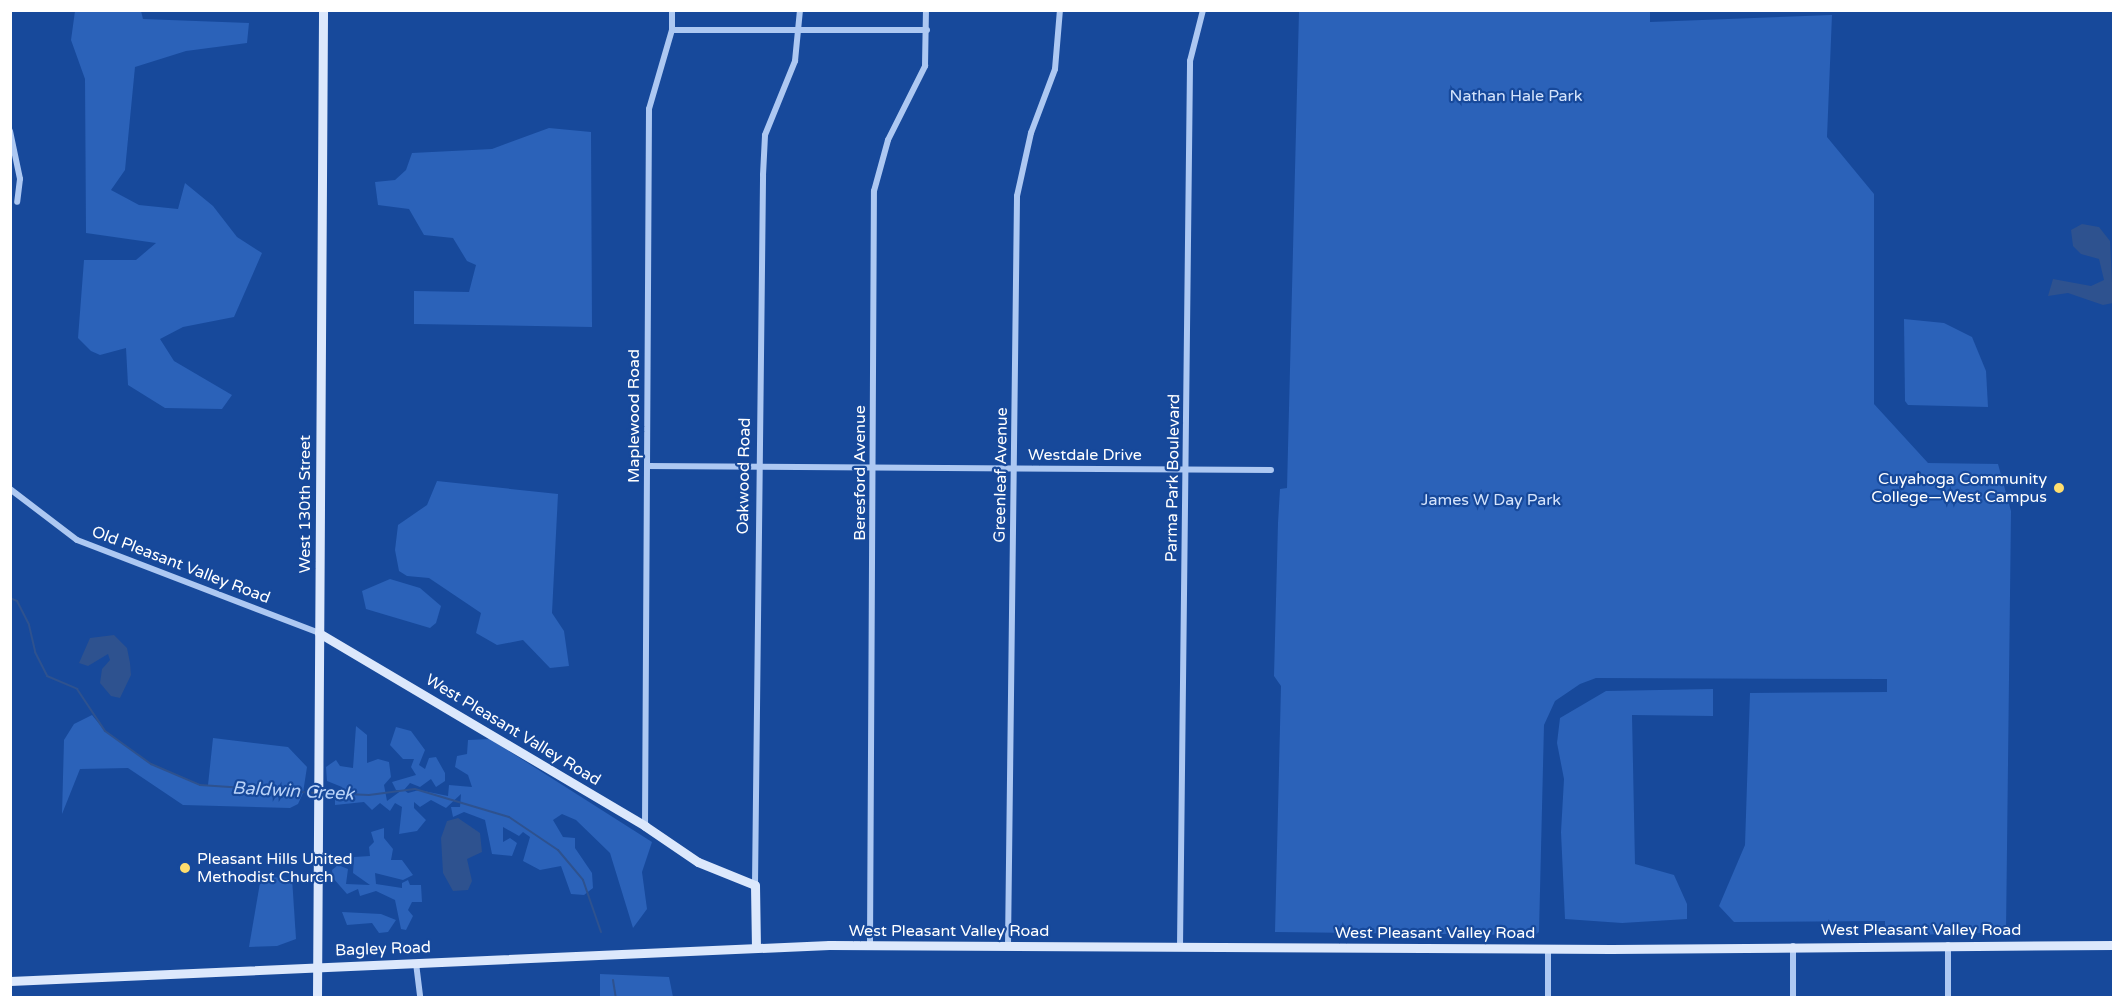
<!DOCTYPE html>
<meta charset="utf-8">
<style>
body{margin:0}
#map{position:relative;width:2124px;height:1008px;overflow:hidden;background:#17499b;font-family:"Varela Round",sans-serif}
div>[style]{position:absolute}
.green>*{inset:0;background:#2b62b9}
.water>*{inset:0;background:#2e528f}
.stream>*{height:2px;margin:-1px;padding:0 1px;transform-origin:1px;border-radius:1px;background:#2e528f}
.street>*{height:6px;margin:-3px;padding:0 3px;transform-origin:3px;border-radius:3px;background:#adc8f2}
.secondary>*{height:9px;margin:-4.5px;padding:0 4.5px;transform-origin:4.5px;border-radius:4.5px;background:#dce8fc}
.dots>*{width:16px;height:16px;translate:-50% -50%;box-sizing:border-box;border:3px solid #17499b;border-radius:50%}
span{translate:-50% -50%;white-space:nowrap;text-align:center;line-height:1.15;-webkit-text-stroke:4.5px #17499b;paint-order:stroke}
.park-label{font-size:16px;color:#d5e4fc}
.street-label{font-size:16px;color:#fff}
.poi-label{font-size:16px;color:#fff}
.right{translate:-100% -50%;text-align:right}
.left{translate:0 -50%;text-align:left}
.water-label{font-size:18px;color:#bad3f8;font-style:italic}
.frame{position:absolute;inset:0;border:12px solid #fff;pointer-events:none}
</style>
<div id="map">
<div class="green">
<i style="clip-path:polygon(75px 11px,141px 11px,143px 19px,249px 23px,247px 43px,186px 51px,135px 67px,125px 170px,111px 190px,139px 205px,178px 209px,185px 183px,213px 206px,237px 237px,262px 253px,234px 317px,183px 327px,160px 339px,174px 361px,232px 395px,222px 409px,165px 408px,128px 385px,126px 348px,100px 355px,91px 351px,78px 338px,84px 260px,136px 260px,156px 243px,86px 233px,85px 79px,71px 40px)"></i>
<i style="clip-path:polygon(1650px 11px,1650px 22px,1832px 15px,1827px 137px,1874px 194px,1874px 404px,1928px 463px,1998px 464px,2011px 511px,2006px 932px,1885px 936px,1885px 921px,1734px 922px,1719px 906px,1745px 845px,1750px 693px,1887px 692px,1887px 679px,1596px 678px,1580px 684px,1555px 701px,1544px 725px,1539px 932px,1535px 935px,1275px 932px,1281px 686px,1274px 676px,1278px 523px,1280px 489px,1287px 488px,1299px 11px)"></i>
<i style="clip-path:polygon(549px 128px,591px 132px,592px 327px,414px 324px,414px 291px,469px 292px,476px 265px,467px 261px,453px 238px,424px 235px,409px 209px,378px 205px,375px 182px,395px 180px,406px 170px,412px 153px,492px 149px)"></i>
<i style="clip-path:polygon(1904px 319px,1944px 323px,1972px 337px,1986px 371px,1988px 407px,1908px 405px,1905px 401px)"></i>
<i style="clip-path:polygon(437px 481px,558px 494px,552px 613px,564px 631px,569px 666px,550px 668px,523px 640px,497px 645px,476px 633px,481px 613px,429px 578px,407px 576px,399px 571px,395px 550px,398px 525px,427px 505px)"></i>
<i style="clip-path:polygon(390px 579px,420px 588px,441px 606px,436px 623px,430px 628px,366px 609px,362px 591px)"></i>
<i style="clip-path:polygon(1713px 689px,1713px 716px,1632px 715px,1635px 864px,1674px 875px,1687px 904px,1687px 919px,1622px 923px,1565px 919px,1561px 832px,1564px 779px,1557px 743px,1560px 718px,1606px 691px)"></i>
<i style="clip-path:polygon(92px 715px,105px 731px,151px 764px,200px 785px,208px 785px,213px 738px,288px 747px,307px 767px,303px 793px,298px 804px,290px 808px,183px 805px,128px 768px,80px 769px,62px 814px,64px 740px,74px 724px)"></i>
<i style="clip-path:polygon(356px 726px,367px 735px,367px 763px,378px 759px,389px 762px,391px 777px,384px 785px,387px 801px,402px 790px,396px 790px,392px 782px,416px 775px,411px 767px,414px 759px,403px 759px,390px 745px,396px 727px,411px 731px,425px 750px,419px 765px,425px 769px,429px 758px,436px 757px,445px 773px,445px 781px,436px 787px,431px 779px,420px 787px,410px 783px,404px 790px,408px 793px,419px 790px,448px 796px,449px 785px,472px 787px,468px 775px,455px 767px,457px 756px,467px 754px,468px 740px,490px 739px,652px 842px,642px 872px,647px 909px,633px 928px,610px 853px,576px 820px,562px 814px,553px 820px,563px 837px,575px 838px,575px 848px,592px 873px,593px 888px,584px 895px,571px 894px,561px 866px,540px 870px,523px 861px,530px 837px,523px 832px,519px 836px,503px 827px,503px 842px,510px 838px,517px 843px,512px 856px,492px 854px,485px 820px,464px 812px,453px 817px,451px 807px,460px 807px,461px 794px,446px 808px,431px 800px,420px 807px,414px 802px,414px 808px,426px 820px,417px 831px,399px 834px,402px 807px,395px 803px,390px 811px,380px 803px,372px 810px,364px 802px,335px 805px,335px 796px,346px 797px,342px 787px,327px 781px,326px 767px,336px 760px,340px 766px,353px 768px)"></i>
<i style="clip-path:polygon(384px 828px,384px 838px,393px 849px,391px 860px,402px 860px,413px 875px,403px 880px,375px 873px,376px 884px,402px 888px,402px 883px,408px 880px,410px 885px,421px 885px,422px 902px,412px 902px,408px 910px,413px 916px,406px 930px,401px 929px,395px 900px,376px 891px,360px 896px,358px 889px,347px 894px,333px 878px,332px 870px,338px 865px,348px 869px,346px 884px,370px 885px,353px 873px,354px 857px,370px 856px,369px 847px,374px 842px,371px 832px)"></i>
<i style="clip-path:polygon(261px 877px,292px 878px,296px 939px,277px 946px,249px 947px)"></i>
<i style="clip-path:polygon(342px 912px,381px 914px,396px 920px,388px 932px,379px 933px,372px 923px,347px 925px)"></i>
<i style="clip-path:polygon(600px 974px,669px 977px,673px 997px,600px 997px)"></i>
</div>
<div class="water">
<i style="clip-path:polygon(2082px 224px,2099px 227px,2110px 241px,2113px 303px,2103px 305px,2068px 293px,2048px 296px,2053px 279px,2091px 286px,2104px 280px,2099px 259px,2081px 254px,2073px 246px,2071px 230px)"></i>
<i style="clip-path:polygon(114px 635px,127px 648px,130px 663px,131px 675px,120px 698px,111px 696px,100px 683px,102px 669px,110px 660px,108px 654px,88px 666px,79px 663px,90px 638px)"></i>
<i style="clip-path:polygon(458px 818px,480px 833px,482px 852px,467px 859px,472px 881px,468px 890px,453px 891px,443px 873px,441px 838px,447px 821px)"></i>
</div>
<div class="stream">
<i style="left:10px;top:598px;width:8px;rotate:23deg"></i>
<i style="left:17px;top:601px;width:27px;rotate:63deg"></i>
<i style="left:29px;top:625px;width:28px;rotate:77deg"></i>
<i style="left:35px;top:652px;width:27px;rotate:63deg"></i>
<i style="left:47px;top:676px;width:33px;rotate:23deg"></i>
<i style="left:77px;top:689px;width:50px;rotate:56.3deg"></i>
<i style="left:105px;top:731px;width:57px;rotate:35.7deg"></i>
<i style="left:151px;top:764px;width:53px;rotate:23.2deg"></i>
<i style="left:200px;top:785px;width:116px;rotate:3.9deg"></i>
<i style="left:322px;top:793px;width:47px;rotate:2.4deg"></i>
<i style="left:369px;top:795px;width:46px;rotate:-7.4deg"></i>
<i style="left:415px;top:789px;width:98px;rotate:16.6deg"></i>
<i style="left:509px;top:817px;width:59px;rotate:34deg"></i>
<i style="left:558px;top:850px;width:39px;rotate:50deg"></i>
<i style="left:583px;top:880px;width:55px;rotate:70.9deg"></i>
<i style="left:613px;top:980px;width:18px;rotate:81deg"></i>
</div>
<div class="street">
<i style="left:672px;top:30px;width:255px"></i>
<i style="left:10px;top:131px;width:49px;rotate:78.2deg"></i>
<i style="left:20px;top:179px;width:23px;rotate:97deg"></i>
<i style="left:647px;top:466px;width:624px;rotate:0.37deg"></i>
<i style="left:10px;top:489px;width:84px;rotate:37.3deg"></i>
<i style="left:77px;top:540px;width:259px;rotate:21deg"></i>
<i style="left:645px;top:826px;width:717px;rotate:-89.68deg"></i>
<i style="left:649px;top:109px;width:82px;rotate:-73.8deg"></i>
<i style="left:672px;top:30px;width:20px;rotate:-90deg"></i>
<i style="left:755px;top:885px;width:710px;rotate:-89.35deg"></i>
<i style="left:763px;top:175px;width:40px;rotate:-87.1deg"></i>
<i style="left:765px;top:135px;width:80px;rotate:-67.9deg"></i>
<i style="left:795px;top:61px;width:51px;rotate:-84.4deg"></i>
<i style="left:870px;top:945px;width:754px;rotate:-89.7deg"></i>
<i style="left:874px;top:191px;width:53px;rotate:-74.6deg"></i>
<i style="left:888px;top:140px;width:83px;rotate:-63.4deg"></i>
<i style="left:925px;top:66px;width:56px;rotate:-89deg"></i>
<i style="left:1008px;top:945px;width:749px;rotate:-89.31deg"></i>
<i style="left:1017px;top:196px;width:65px;rotate:-77.5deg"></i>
<i style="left:1031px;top:133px;width:68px;rotate:-69.4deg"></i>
<i style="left:1055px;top:69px;width:59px;rotate:-85.2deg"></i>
<i style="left:1180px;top:947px;width:886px;rotate:-89.35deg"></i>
<i style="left:1190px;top:61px;width:53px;rotate:-75.7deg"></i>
<i style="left:416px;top:963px;width:35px;rotate:83deg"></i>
<i style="left:1548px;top:998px;width:49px;rotate:-90deg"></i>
<i style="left:1793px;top:998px;width:52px;rotate:-90deg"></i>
<i style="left:1948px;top:998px;width:53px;rotate:-90deg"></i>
</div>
<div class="secondary">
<i style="left:319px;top:633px;width:379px;rotate:30.6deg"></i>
<i style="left:645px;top:826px;width:64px;rotate:34.2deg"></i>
<i style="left:698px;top:862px;width:61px;rotate:22deg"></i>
<i style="left:755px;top:885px;width:63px;rotate:89.1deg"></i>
<i style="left:10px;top:981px;width:820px;rotate:-2.52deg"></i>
<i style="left:829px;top:945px;width:782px;rotate:0.29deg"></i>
<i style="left:1611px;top:949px;width:503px;rotate:-0.46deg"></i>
<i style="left:317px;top:998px;width:988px;rotate:-89.65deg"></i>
</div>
<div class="dots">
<i style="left:2059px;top:488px;background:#ffde6e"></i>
<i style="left:185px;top:868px;background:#ffde6e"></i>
</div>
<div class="park-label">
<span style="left:1516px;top:96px">Nathan Hale Park</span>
<span style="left:1491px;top:500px">James W Day Park</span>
</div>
<div class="street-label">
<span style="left:634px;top:416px;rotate:-90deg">Maplewood Road</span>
<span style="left:1085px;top:455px">Westdale Drive</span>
<span style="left:860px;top:473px;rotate:-90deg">Beresford Avenue</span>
<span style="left:1001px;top:475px;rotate:-89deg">Greenleaf Avenue</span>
<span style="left:744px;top:476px;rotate:-89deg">Oakwood Road</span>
<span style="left:1173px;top:478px;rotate:-89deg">Parma Park Boulevard</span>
<span style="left:305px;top:504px;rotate:-90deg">West 130th Street</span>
<span style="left:181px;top:565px;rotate:21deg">Old Pleasant Valley Road</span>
<span style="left:513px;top:730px;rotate:31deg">West Pleasant Valley Road</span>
<span style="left:1921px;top:930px">West Pleasant Valley Road</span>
<span style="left:949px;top:931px">West Pleasant Valley Road</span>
<span style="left:1435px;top:933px">West Pleasant Valley Road</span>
<span style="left:383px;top:949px;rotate:-2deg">Bagley Road</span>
</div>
<div class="poi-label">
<span class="right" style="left:2047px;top:488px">Cuyahoga Community<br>College—West Campus</span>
<span class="left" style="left:197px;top:868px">Pleasant Hills United<br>Methodist Church</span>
</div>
<div class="water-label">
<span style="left:293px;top:791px;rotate:3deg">Baldwin Creek</span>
</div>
<div class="frame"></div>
</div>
